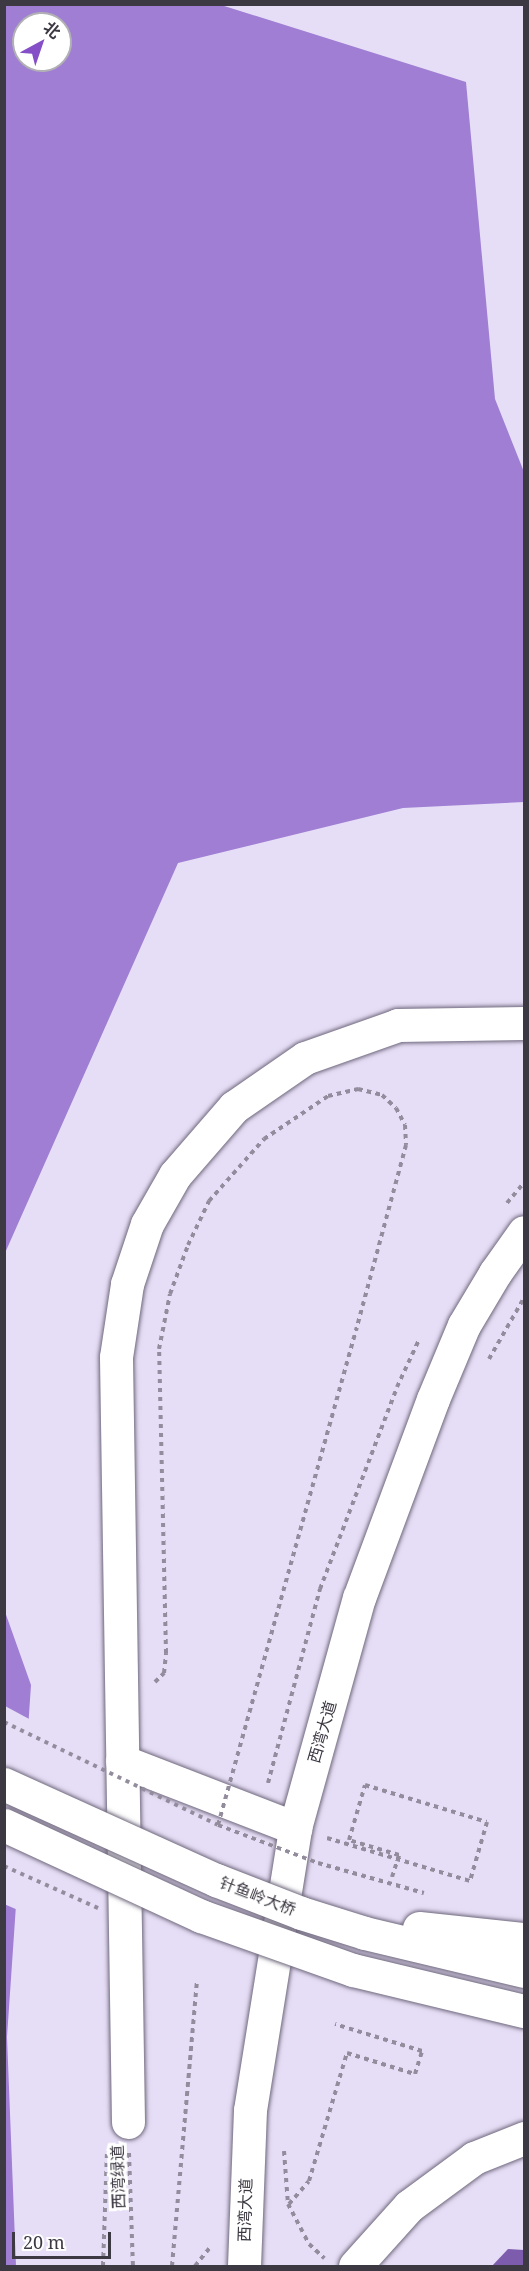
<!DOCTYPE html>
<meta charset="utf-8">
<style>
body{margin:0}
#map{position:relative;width:529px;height:2271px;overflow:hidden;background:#e6def6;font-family:"Noto Serif","Noto Sans SC",serif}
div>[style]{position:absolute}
.water>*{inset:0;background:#9f7ed3}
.pier>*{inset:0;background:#e6def6}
.building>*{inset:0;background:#7d5cae}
.path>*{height:4px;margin-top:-2px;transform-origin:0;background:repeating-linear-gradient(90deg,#928c9d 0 4.5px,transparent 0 9px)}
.roads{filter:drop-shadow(0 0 2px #6f687c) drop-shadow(0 0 2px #6f687c)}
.minor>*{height:33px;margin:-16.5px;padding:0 16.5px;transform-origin:16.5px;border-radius:16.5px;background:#fff}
.major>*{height:33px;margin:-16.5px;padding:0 16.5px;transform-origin:16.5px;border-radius:16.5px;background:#fff}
.path-bridge>*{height:4px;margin-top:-2px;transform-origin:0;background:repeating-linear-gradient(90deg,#928c9d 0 4.5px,transparent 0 9px)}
.bridges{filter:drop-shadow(0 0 2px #6f687c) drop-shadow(0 0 2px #6f687c)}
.major-bridge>*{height:33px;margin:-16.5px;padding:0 16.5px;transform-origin:16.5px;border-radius:16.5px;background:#fff}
span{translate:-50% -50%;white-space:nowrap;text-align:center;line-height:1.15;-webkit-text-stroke:6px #fff;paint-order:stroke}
.street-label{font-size:16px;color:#3d3943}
.frame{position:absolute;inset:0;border:6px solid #3d3943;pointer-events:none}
.north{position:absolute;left:12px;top:12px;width:60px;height:60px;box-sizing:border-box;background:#fff;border:2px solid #b1b0b4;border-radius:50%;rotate:40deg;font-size:16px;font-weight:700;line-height:24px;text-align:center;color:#3d3943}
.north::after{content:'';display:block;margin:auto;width:21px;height:27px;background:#844fc7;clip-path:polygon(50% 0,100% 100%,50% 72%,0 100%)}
.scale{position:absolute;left:12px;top:2232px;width:99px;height:27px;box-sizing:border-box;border:3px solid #3d3943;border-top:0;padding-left:8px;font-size:18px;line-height:21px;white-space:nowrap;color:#3d3943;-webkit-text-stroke:4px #fff;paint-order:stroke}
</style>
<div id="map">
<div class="water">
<i style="clip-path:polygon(evenodd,5px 4px,221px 5px,466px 82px,495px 399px,524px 472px,524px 802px,403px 808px,178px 863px,5px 1253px,5px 4px,24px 24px,60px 24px,60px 60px,24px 60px,24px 24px)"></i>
<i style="clip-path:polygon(4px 1609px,31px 1685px,7px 2037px,16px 2266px,4px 2266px)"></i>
</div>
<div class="pier">
<i style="clip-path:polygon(5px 1706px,31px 1720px,18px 1910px,4px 1904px)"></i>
</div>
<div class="building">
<i style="clip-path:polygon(508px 2249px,524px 2250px,524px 2266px,492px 2266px)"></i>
</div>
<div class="path">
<i style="left:507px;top:1203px;width:26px;rotate:-50deg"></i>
<i style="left:489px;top:1359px;width:70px;rotate:-60.2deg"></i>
<i style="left:155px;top:1682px;width:13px;rotate:-45deg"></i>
<i style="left:164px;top:1673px;width:20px;rotate:-84deg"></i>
<i style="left:166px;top:1653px;width:304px;rotate:-91.3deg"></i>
<i style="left:159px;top:1349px;width:56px;rotate:-78.7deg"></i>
<i style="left:170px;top:1294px;width:52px;rotate:-69.8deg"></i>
<i style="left:188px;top:1245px;width:49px;rotate:-64.5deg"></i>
<i style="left:209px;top:1201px;width:83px;rotate:-48.4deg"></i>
<i style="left:264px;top:1139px;width:77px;rotate:-33.9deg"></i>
<i style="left:328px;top:1096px;width:31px;rotate:-13deg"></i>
<i style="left:358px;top:1089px;width:25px;rotate:14deg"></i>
<i style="left:382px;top:1095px;width:19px;rotate:43deg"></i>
<i style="left:396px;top:1108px;width:19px;rotate:62deg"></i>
<i style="left:405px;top:1125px;width:20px;rotate:87deg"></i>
<i style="left:406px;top:1145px;width:192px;rotate:105.1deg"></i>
<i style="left:268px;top:1783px;width:201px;rotate:-75deg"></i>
<i style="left:320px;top:1589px;width:216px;rotate:-69.1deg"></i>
<i style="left:397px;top:1387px;width:50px;rotate:-65deg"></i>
<i style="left:327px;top:1838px;width:149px;rotate:16.7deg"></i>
<i style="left:284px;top:2151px;width:53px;rotate:85.7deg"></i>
<i style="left:288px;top:2204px;width:45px;rotate:62.3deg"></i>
<i style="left:309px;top:2244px;width:21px;rotate:43deg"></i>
<i style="left:129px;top:2153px;width:113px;rotate:88deg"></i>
<i style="left:289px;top:2204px;width:30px;rotate:-49deg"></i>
<i style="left:309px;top:2181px;width:134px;rotate:-73.5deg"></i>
<i style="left:347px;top:2053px;width:71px;rotate:17.2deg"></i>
<i style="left:415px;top:2074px;width:24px;rotate:-73deg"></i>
<i style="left:422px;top:2051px;width:91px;rotate:-162.8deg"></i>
<i style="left:103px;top:2266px;width:117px;rotate:-88deg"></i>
<i style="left:172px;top:2266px;width:288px;rotate:-85deg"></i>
<i style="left:195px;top:2266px;width:26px;rotate:-51deg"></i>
</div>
<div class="roads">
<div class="minor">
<i style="left:122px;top:1761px;width:186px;rotate:21.2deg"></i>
<i style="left:128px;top:2122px;width:765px;rotate:-90.9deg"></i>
<i style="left:116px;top:1357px;width:74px;rotate:-81.4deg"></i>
<i style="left:127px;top:1284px;width:63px;rotate:-71.6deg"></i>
<i style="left:147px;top:1224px;width:56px;rotate:-60.3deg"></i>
<i style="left:175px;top:1175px;width:90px;rotate:-49.1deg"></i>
<i style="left:234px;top:1107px;width:86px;rotate:-34.6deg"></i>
<i style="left:305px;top:1058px;width:99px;rotate:-19.5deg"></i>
<i style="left:398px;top:1025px;width:126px;rotate:-0.9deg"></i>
</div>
<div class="major">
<i style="left:244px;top:2266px;width:156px;rotate:-87.8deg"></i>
<i style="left:250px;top:2110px;width:286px;rotate:-80.9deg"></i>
<i style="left:295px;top:1828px;width:239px;rotate:-74.5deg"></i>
<i style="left:359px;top:1598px;width:212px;rotate:-69.6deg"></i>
<i style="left:433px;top:1399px;width:80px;rotate:-67.3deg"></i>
<i style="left:464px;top:1325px;width:61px;rotate:-59.2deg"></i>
<i style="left:495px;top:1273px;width:50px;rotate:-54.7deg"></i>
<i style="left:355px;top:2266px;width:81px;rotate:-48deg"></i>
<i style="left:409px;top:2206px;width:81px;rotate:-36.4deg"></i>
<i style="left:474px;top:2158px;width:54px;rotate:-21.8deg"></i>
</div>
</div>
<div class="path-bridge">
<i style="left:4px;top:1722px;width:237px;rotate:25.7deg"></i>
<i style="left:218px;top:1825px;width:107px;rotate:20.8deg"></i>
<i style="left:318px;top:1863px;width:110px;rotate:15.8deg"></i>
<i style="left:218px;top:1825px;width:514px;rotate:-74.42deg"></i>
<i style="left:4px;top:1866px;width:105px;rotate:24.1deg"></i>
<i style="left:392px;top:1877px;width:23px;rotate:-72deg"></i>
<i style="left:399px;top:1855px;width:52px;rotate:-163.3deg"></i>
<i style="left:349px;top:1840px;width:57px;rotate:-73.8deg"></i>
<i style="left:365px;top:1785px;width:127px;rotate:16.9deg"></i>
<i style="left:487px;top:1822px;width:61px;rotate:106.1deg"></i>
</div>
<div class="bridges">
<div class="major-bridge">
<i style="left:4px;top:1784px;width:233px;rotate:24.4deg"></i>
<i style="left:216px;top:1880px;width:91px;rotate:21.2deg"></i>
<i style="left:301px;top:1913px;width:67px;rotate:17.4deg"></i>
<i style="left:365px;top:1933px;width:163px;rotate:13.4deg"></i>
<i style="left:4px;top:1825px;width:217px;rotate:24.8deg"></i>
<i style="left:201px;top:1916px;width:161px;rotate:19.6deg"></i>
<i style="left:353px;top:1970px;width:176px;rotate:13.5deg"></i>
<i style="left:419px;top:1928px;width:106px;rotate:6deg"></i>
</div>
</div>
<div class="street-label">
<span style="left:322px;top:1732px;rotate:-74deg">西湾大道</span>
<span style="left:258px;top:1896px;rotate:21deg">针鱼岭大桥</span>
<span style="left:118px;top:2177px;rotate:-92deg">西湾绿道</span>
<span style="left:245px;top:2210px;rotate:-88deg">西湾大道</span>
</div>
<div class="frame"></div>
<div class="north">北</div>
<div class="scale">20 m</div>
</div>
